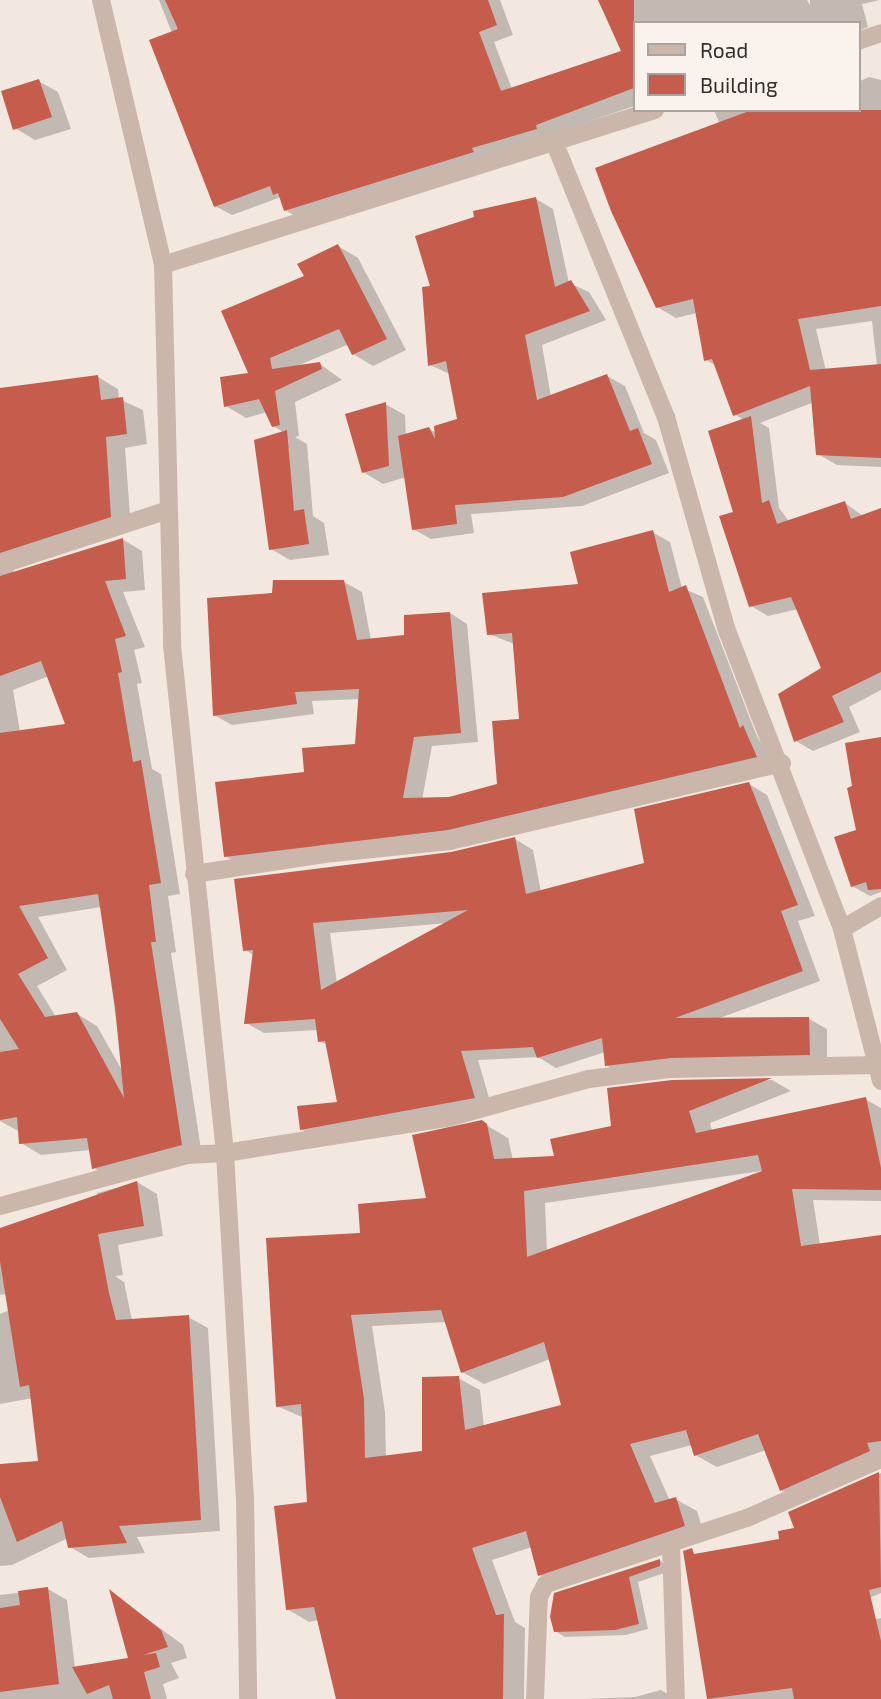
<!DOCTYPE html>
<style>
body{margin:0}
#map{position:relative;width:881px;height:1699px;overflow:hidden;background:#f3e8e0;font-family:"Exo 2",sans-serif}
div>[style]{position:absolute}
.shadow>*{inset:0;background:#0003}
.building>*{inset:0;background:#c55c4c}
.street>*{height:18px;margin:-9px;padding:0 9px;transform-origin:9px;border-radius:9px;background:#cbb6ab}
span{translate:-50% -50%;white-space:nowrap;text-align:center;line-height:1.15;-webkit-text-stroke:5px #faf2ec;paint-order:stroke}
.legend{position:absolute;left:633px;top:21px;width:228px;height:91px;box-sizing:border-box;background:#faf2ec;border:2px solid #ada39e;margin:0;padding:9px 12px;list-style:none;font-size:21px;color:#392d2a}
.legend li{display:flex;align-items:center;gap:14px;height:35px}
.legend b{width:35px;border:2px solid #ada39e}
</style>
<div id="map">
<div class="shadow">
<i style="clip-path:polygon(159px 0,500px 0,513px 35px,494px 42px,512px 89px,624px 52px,599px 0,807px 0,810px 5px,810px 0,880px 0,862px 4px,868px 27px,858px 31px,858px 23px,634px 23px,634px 106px,302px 220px,285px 210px,281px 197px,232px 215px,215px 206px,172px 33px)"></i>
<i style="clip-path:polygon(evenodd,869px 77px,881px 80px,881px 467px,837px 465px,818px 454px,814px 402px,760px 423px,769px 428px,779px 508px,789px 521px,845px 503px,863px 516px,881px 510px,881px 690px,849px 707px,860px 732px,813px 751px,796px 741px,824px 669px,798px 609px,768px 616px,751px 606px,735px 513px,744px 420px,734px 414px,717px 366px,706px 360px,697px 313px,676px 318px,657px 307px,720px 125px,714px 110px,858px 110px,858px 82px,869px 77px,872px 321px,877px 366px,826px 371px,816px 329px,872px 321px)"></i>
<i style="clip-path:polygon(38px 81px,58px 92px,71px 129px,35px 140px,15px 128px)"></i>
<i style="clip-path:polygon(536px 199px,553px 209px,569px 283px,589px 292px,606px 320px,542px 345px,551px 397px,607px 376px,625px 386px,644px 433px,656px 440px,669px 473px,582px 506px,471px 514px,474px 533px,431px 539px,413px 529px,406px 477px,383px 484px,363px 472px,385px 404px,405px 415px,406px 436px,429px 429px,436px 433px,459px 421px,450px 374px,430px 365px,432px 288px)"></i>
<i style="clip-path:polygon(338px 246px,358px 258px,406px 350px,373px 366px,353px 354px,349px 344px,297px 366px,320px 364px,342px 380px,295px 402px,299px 436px,295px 437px,307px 444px,313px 516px,324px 523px,329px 555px,290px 560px,271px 549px,285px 433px,273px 426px,267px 412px,246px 418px,226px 406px,250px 374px,306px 277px)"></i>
<i style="clip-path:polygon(evenodd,98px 377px,118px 389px,119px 399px,143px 410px,147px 444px,125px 448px,131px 528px,17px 565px,11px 575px,122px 539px,142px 551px,145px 590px,123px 592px,145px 647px,134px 650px,142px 683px,137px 684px,152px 769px,161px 774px,180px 894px,168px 896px,176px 952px,171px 953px,202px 1156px,114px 1180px,94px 1168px,91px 1150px,41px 1155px,21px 1143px,20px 1132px,0 1121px,0 390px,98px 377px,49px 676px,68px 725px,20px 732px,13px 690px,49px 676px,98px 377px,101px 907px,123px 1072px,97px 1026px,77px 1014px,56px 1017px,37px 986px,67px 970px,38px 917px,101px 907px)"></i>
<i style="clip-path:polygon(652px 532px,670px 542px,682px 588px,703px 597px,756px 734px,773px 767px,467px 839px,243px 866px,225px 856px,306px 773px,357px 746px,360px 699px,312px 701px,314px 714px,232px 725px,214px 715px,274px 595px,344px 582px,362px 592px,371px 640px,406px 636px,450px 613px,467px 624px,478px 742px,432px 746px,422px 800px,449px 799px,499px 785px,521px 721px,514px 644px,489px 634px,580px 585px)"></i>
<i style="clip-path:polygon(881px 738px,881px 892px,870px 896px,852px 886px,858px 831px,854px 788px)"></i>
<i style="clip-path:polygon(evenodd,749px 784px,767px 795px,815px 916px,798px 921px,820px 981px,717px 1019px,809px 1019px,827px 1029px,827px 1064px,624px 1075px,606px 1065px,605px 1052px,556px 1068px,538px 1057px,478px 1060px,492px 1108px,319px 1139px,301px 1129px,339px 1103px,328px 1045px,319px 1041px,318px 1030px,264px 1033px,246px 1023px,254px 955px,245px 950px,451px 854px,515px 839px,533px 850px,541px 892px,646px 864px,749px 784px,448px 923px,337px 984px,330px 933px,448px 923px)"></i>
<i style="clip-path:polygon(evenodd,772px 1080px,791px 1091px,710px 1123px,712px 1131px,865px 1099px,881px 1108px,881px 1201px,813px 1200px,820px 1245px,881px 1237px,881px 1468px,803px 1502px,781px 1490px,766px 1450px,717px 1467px,695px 1455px,692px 1445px,650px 1456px,670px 1501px,675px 1499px,697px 1511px,705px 1538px,561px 1588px,540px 1575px,532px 1547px,492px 1560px,515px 1622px,525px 1628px,524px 1699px,338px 1699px,319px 1620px,309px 1622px,287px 1609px,309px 1504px,304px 1418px,277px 1406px,362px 1234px,428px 1200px,481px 1122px,508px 1138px,513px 1160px,556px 1158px,613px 1127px,672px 1082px,772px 1080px,768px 1170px,547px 1252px,545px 1203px,768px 1170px,772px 1080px,447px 1322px,462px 1372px,484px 1384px,550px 1359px,563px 1406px,484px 1427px,480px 1390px,458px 1378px,424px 1453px,386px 1457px,385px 1412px,372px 1326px,447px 1322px)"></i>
<i style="clip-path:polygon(137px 1182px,157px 1194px,163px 1236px,118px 1245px,123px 1275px,115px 1276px,124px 1282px,132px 1320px,188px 1317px,208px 1328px,220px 1531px,137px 1537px,145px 1553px,89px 1558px,70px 1547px,68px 1538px,12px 1565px,0 1566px,0 1466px,40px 1463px,33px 1398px,0 1404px,0 1314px,70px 1285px,97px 1193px)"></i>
<i style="clip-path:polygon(0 1241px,17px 1292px,0 1295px)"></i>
<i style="clip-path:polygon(881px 1473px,881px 1593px,800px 1626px,803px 1637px,881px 1618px,881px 1699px,709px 1699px,685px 1552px,700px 1555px,781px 1541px,796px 1529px,790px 1513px)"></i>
<i style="clip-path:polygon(660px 1560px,670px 1571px,638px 1582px,648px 1629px,626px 1635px,565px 1637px,555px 1631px,551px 1617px)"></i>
<i style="clip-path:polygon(48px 1589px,67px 1600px,75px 1668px,130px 1659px,112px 1593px,183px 1645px,187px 1658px,171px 1663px,179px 1678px,163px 1684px,167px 1699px,0 1699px,0 1595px)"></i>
<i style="clip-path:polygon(661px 1690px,676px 1699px,582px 1699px,635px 1697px)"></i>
</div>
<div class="building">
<i style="clip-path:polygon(165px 0,488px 0,497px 25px,479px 32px,501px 91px,621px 51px,598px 0,634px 0,634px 88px,536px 125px,537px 129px,472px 148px,474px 152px,284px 211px,278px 193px,273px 195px,270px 186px,214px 207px,149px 40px,178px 29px)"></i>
<i style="clip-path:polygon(39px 79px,52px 117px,13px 130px,1px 91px)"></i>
<i style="clip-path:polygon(752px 110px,881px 110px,881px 306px,798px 319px,810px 370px,881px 364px,881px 458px,816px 455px,810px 386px,733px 416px,712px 359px,704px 361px,693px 299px,656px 308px,611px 211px,595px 168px)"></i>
<i style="clip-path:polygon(536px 197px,555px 287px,571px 280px,590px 311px,525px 335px,537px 400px,607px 374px,630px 431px,638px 428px,652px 464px,563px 497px,455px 505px,457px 524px,412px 530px,398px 436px,429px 427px,435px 439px,434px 426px,457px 419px,446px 361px,428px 366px,422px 287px,430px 286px,415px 236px,474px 217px,473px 211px)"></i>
<i style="clip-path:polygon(338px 244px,387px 339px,352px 355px,339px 329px,270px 358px,272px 369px,320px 362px,322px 369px,275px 391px,280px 425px,272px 427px,259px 399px,224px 407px,220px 377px,248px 373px,221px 311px,304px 276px,297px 264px)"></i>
<i style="clip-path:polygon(98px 375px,101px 400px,123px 397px,127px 434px,106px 437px,111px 517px,0 553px,0 388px)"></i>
<i style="clip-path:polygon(386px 402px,389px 466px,362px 473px,345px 414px)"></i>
<i style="clip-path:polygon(751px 416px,762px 503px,769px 500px,777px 524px,845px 501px,851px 519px,881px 508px,881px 672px,832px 696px,844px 722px,794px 742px,778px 694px,821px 668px,791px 597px,749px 607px,719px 516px,733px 512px,708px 431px)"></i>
<i style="clip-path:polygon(287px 430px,294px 511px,304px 509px,309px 544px,269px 550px,254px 440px)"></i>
<i style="clip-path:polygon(653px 530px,669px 592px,686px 585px,740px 728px,743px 725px,757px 757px,448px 830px,224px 857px,215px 782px,304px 772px,302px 748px,355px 744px,359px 689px,295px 692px,297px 704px,213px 716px,207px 598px,272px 593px,273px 580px,344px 580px,357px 640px,404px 635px,404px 615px,450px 612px,461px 733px,414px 737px,403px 798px,449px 797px,497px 784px,492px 721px,519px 719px,512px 633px,487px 635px,482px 593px,578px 584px,570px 552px)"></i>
<i style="clip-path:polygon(evenodd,123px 538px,126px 579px,105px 581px,126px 636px,115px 639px,122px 672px,118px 673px,133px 762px,141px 760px,161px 883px,149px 885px,156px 942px,151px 942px,182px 1145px,92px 1169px,87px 1138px,19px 1144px,17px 1117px,0 1120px,0 1052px,19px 1049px,0 1019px,0 733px,65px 724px,41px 661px,0 676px,0 576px,123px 538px,98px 894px,115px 1007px,124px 1098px,77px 1012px,45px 1017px,18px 974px,48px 958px,19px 906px,98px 894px)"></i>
<i style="clip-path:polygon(881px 737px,881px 889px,868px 890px,866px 882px,851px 887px,834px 837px,856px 830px,847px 788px,852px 786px,845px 743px)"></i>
<i style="clip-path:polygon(evenodd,749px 782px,798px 905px,781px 911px,803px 971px,675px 1018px,809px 1017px,810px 1055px,671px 1058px,605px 1066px,602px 1038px,537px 1058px,533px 1047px,461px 1051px,475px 1098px,300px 1130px,297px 1106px,337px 1102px,325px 1041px,318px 1042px,315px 1019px,244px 1024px,253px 950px,243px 951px,234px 879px,451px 852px,515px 837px,526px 894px,644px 863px,634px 809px,749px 782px,468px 910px,321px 990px,313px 923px,468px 910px)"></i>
<i style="clip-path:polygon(evenodd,772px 1078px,689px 1111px,696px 1133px,866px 1097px,881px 1168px,881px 1190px,792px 1189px,801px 1246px,881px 1235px,881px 1441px,867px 1443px,870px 1451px,780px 1491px,758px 1434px,694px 1456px,686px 1430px,630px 1444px,655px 1503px,676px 1497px,685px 1526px,538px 1576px,526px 1531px,472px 1548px,496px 1615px,504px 1614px,503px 1699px,336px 1699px,314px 1607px,286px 1610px,274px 1506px,307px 1502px,301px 1404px,276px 1407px,266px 1238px,360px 1233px,358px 1204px,426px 1198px,412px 1135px,482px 1120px,487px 1124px,494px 1159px,554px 1156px,550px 1139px,611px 1126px,607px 1088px,672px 1080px,772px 1078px,758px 1155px,762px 1171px,527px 1257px,524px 1191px,758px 1155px,772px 1078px,441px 1310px,461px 1373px,544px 1342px,561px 1405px,465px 1430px,459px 1376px,422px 1377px,422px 1451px,365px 1458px,364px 1399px,351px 1315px,441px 1310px)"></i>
<i style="clip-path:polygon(137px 1181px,144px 1226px,98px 1234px,109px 1293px,116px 1320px,189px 1315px,201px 1520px,119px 1526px,127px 1543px,68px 1548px,62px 1521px,17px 1542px,0 1497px,0 1464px,38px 1461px,29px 1385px,20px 1387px,0 1261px,0 1228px)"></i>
<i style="clip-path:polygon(879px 1472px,881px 1587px,869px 1590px,881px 1641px,881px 1699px,794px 1699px,792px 1688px,707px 1699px,683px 1551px,692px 1548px,694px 1554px,779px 1539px,778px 1531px,794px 1528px,788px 1512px)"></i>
<i style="clip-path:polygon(660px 1559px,660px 1566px,629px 1577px,639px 1624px,615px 1630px,554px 1632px,550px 1617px,554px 1593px)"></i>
<i style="clip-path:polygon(48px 1587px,59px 1684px,0 1692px,0 1608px,20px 1605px,18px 1591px)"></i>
<i style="clip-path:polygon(109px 1589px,161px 1630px,168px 1647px,143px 1655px,156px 1653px,160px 1667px,144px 1672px,151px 1699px,113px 1699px,109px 1685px,87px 1694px,72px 1667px,128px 1658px)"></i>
</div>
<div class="street">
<i style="left:101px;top:0;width:272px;rotate:76.8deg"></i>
<i style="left:163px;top:265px;width:380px;rotate:88.6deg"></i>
<i style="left:172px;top:645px;width:511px;rotate:84.04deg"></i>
<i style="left:225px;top:1153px;width:345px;rotate:86.7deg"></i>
<i style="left:245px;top:1497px;width:202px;rotate:89.1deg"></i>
<i style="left:858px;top:41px;width:24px;rotate:-19deg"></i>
<i style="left:555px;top:144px;width:295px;rotate:67.9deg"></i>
<i style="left:666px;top:417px;width:219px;rotate:74.1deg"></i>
<i style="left:726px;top:628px;width:323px;rotate:68.9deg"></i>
<i style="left:842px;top:929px;width:157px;rotate:75.6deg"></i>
<i style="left:163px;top:265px;width:516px;rotate:-17.49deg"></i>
<i style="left:0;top:565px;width:177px;rotate:-18.1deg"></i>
<i style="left:194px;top:874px;width:132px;rotate:-8.7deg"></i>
<i style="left:324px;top:854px;width:127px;rotate:-5.9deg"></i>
<i style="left:450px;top:841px;width:341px;rotate:-13.2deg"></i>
<i style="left:842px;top:929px;width:45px;rotate:-30.5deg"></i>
<i style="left:0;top:1206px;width:195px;rotate:-15.2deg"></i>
<i style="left:188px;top:1155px;width:37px;rotate:-3deg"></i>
<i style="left:225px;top:1153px;width:225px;rotate:-9deg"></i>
<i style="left:447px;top:1118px;width:147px;rotate:-15.4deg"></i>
<i style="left:589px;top:1079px;width:83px;rotate:-7deg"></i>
<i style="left:671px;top:1069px;width:206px;rotate:-1.1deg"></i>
<i style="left:671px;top:1544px;width:155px;rotate:88.2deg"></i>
<i style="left:535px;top:1699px;width:102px;rotate:-87.8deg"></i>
<i style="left:539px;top:1597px;width:15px;rotate:-62deg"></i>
<i style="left:546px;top:1584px;width:212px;rotate:-18.2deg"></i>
<i style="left:747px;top:1518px;width:146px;rotate:-23.8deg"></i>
</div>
<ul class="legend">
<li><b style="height:9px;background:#cbb6ab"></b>Road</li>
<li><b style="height:19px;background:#c55c4c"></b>Building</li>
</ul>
</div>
